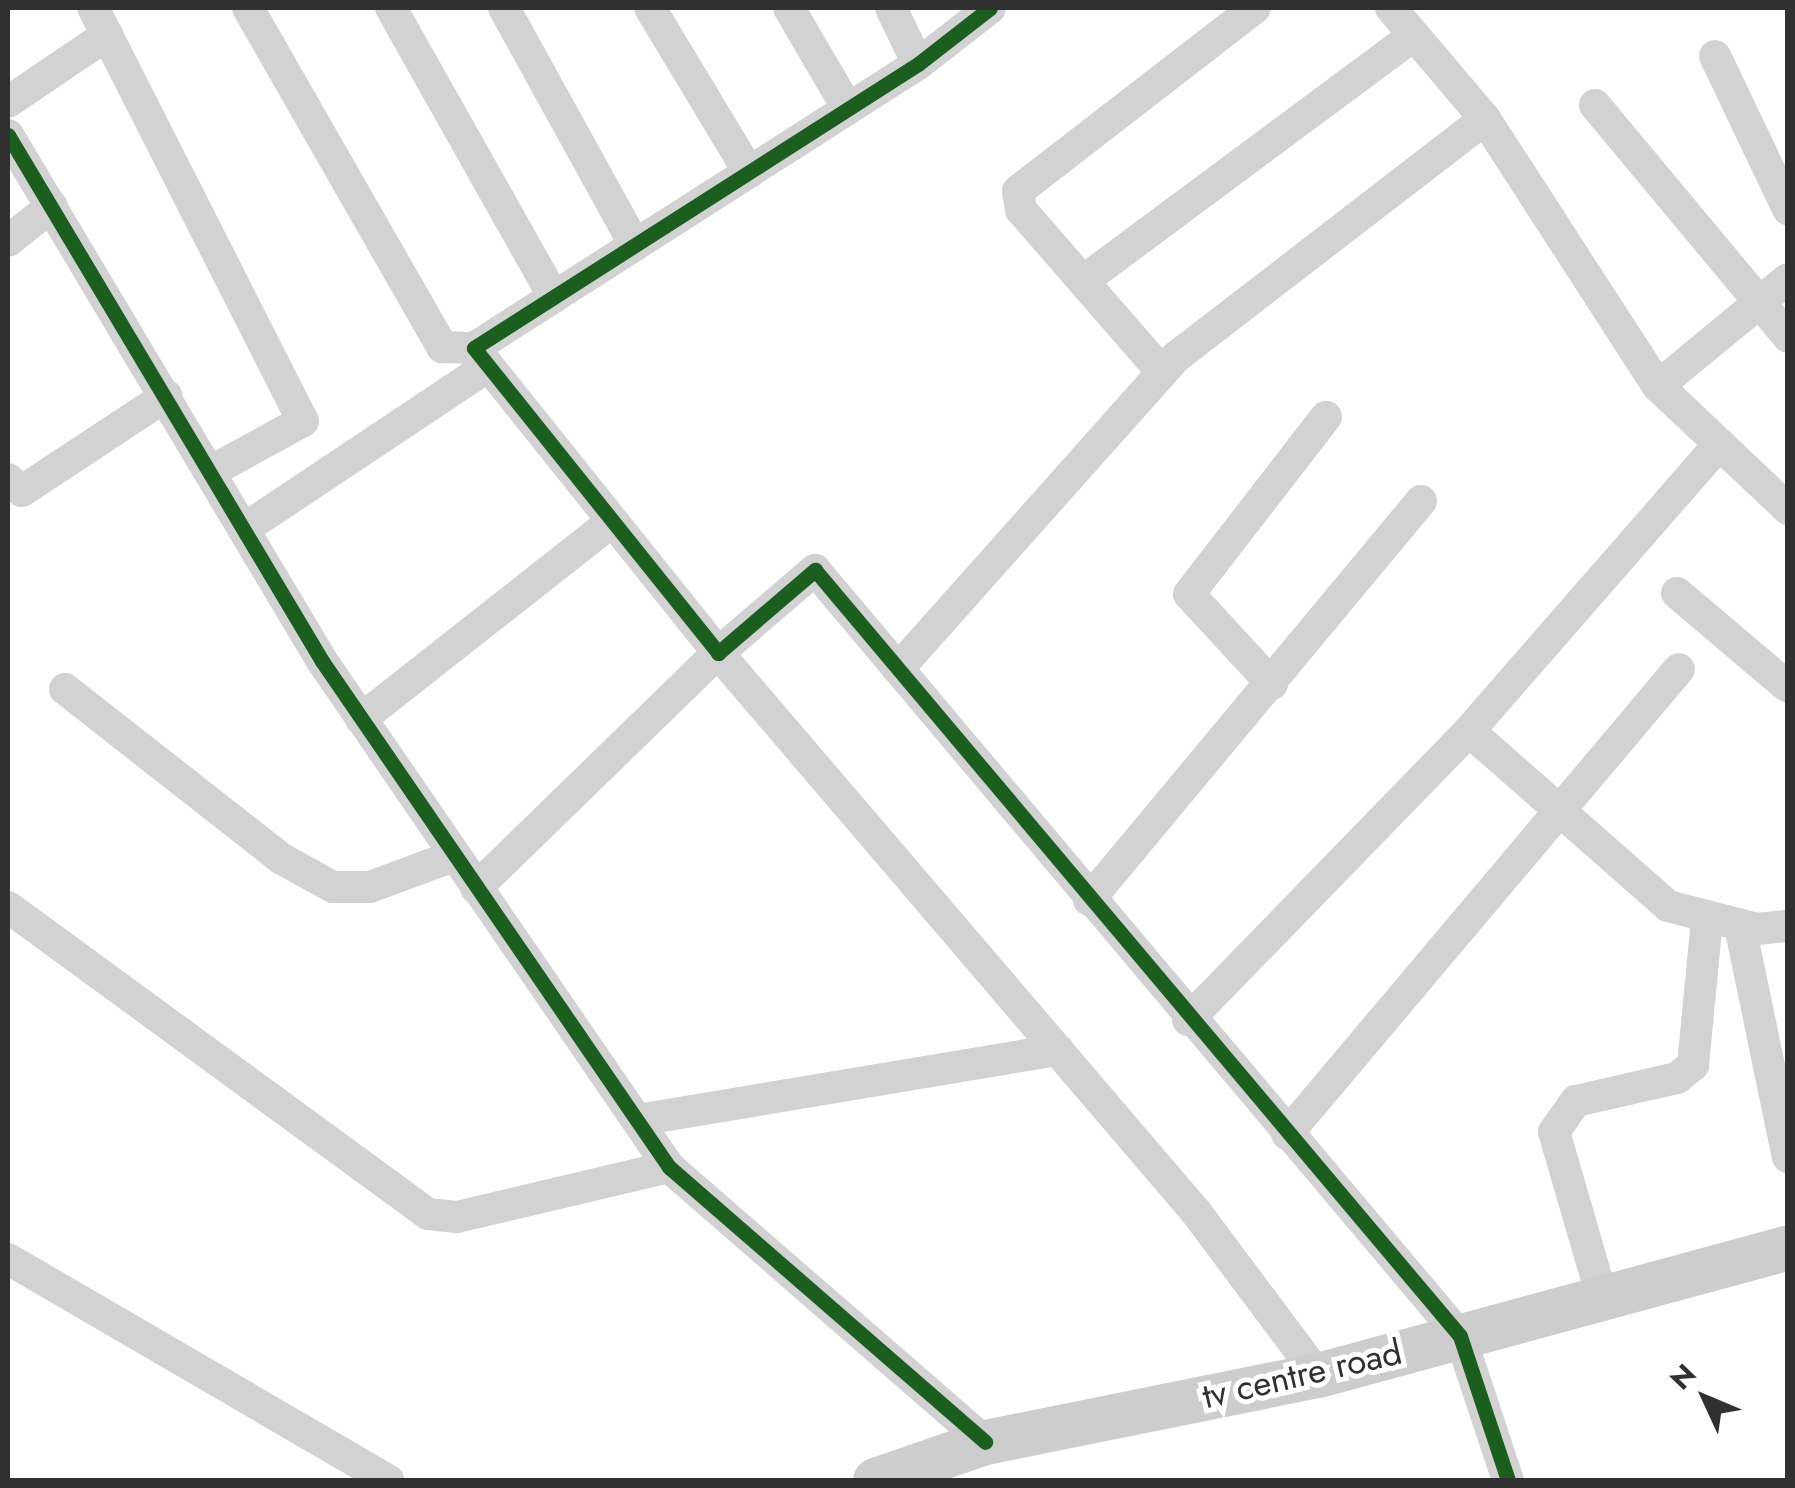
<!DOCTYPE html>
<style>
body{margin:0}
#map{position:relative;width:1795px;height:1488px;overflow:hidden;background:#fff;font-family:Jost,sans-serif}
div>[style]{position:absolute}
.street>*{height:32px;margin:-16px;padding:0 16px;transform-origin:16px;border-radius:16px;background:#d2d2d2}
.secondary>*{height:45px;margin:-22.5px;padding:0 22.5px;transform-origin:22.5px;border-radius:22.5px;background:#cdcdcd}
.cycleway>*{height:15px;margin:-7.5px;padding:0 7.5px;transform-origin:7.5px;border-radius:7.5px;background:#1b5e20}
span{translate:-50% -50%;white-space:nowrap;text-align:center;line-height:1.15;-webkit-text-stroke:10px #fff;paint-order:stroke}
.street-label{font-size:35px;color:#303030}
.frame{position:absolute;inset:0;border:10px solid #303030;pointer-events:none}
.north{position:absolute;left:1655px;top:1348px;width:100px;height:100px;-webkit-text-stroke:8px #fff;paint-order:stroke;rotate:314deg;font-size:28px;font-weight:700;line-height:40px;text-align:center;color:#303030}
.north::after{content:'';display:block;margin:auto;width:35px;height:45px;background:#303030;clip-path:polygon(50% 0,100% 100%,50% 72%,0 100%)}
</style>
<div id="map">
<div class="street">
<i style="left:248px;top:8px;width:391px;rotate:60.2deg"></i>
<i style="left:442px;top:347px;width:32px;rotate:2deg"></i>
<i style="left:391px;top:8px;width:332px;rotate:60.6deg"></i>
<i style="left:504px;top:8px;width:271px;rotate:61.1deg"></i>
<i style="left:650px;top:8px;width:192px;rotate:58.9deg"></i>
<i style="left:789px;top:8px;width:117px;rotate:59.7deg"></i>
<i style="left:891px;top:8px;width:62px;rotate:64.3deg"></i>
<i style="left:990px;top:8px;width:91px;rotate:142.1deg"></i>
<i style="left:918px;top:64px;width:527px;rotate:147.4deg"></i>
<i style="left:474px;top:348px;width:391px;rotate:51.3deg"></i>
<i style="left:718px;top:653px;width:128px;rotate:-40.6deg"></i>
<i style="left:815px;top:570px;width:1001px;rotate:49.9deg"></i>
<i style="left:1460px;top:1336px;width:152px;rotate:71.6deg"></i>
<i style="left:1391px;top:8px;width:145px;rotate:49.7deg"></i>
<i style="left:1485px;top:119px;width:318px;rotate:57.1deg"></i>
<i style="left:1658px;top:386px;width:179px;rotate:43.4deg"></i>
<i style="left:107px;top:35px;width:433px;rotate:63.1deg"></i>
<i style="left:303px;top:421px;width:106px;rotate:151.3deg"></i>
<i style="left:1715px;top:56px;width:170px;rotate:64.5deg"></i>
<i style="left:8px;top:102px;width:120px;rotate:-34.1deg"></i>
<i style="left:107px;top:35px;width:30px;rotate:-117deg"></i>
<i style="left:1595px;top:105px;width:302px;rotate:50.2deg"></i>
<i style="left:8px;top:135px;width:613px;rotate:59.16deg"></i>
<i style="left:322px;top:661px;width:614px;rotate:55.56deg"></i>
<i style="left:669px;top:1167px;width:419px;rotate:41deg"></i>
<i style="left:8px;top:241px;width:56px;rotate:-38.5deg"></i>
<i style="left:1083px;top:281px;width:412px;rotate:-36.6deg"></i>
<i style="left:1162px;top:372px;width:215px;rotate:-131deg"></i>
<i style="left:1021px;top:210px;width:19px;rotate:-99deg"></i>
<i style="left:1018px;top:191px;width:299px;rotate:-37.7deg"></i>
<i style="left:1658px;top:386px;width:168px;rotate:-39.5deg"></i>
<i style="left:8px;top:479px;width:18px;rotate:41deg"></i>
<i style="left:22px;top:491px;width:173px;rotate:-33.4deg"></i>
<i style="left:244px;top:529px;width:293px;rotate:-33.7deg"></i>
<i style="left:1677px;top:593px;width:145px;rotate:40.3deg"></i>
<i style="left:898px;top:669px;width:418px;rotate:-48.3deg"></i>
<i style="left:1176px;top:357px;width:390px;rotate:-37.6deg"></i>
<i style="left:1272px;top:684px;width:122px;rotate:-132.7deg"></i>
<i style="left:1189px;top:594px;width:224px;rotate:-52.3deg"></i>
<i style="left:65px;top:689px;width:276px;rotate:38.1deg"></i>
<i style="left:282px;top:859px;width:58px;rotate:28.8deg"></i>
<i style="left:333px;top:887px;width:37px"></i>
<i style="left:370px;top:887px;width:90px;rotate:-20.3deg"></i>
<i style="left:361px;top:719px;width:317px;rotate:-38.2deg"></i>
<i style="left:1469px;top:731px;width:265px;rotate:41.3deg"></i>
<i style="left:1668px;top:906px;width:92px;rotate:14.5deg"></i>
<i style="left:1757px;top:929px;width:31px;rotate:-6deg"></i>
<i style="left:476px;top:888px;width:337px;rotate:-44.2deg"></i>
<i style="left:718px;top:653px;width:736px;rotate:49.47deg"></i>
<i style="left:1196px;top:1212px;width:204px;rotate:53.2deg"></i>
<i style="left:1089px;top:900px;width:519px;rotate:-50.24deg"></i>
<i style="left:8px;top:907px;width:520px;rotate:36.17deg"></i>
<i style="left:428px;top:1214px;width:29px;rotate:6deg"></i>
<i style="left:457px;top:1217px;width:218px;rotate:-13.3deg"></i>
<i style="left:1740px;top:926px;width:236px;rotate:78.3deg"></i>
<i style="left:1188px;top:1020px;width:403px;rotate:-45.8deg"></i>
<i style="left:1469px;top:731px;width:381px;rotate:-48.9deg"></i>
<i style="left:638px;top:1120px;width:426px;rotate:-9.5deg"></i>
<i style="left:1287px;top:1134px;width:608px;rotate:-49.87deg"></i>
<i style="left:8px;top:1259px;width:440px;rotate:30.2deg"></i>
<i style="left:1602px;top:1297px;width:172px;rotate:-106.2deg"></i>
<i style="left:1554px;top:1132px;width:38px;rotate:-55deg"></i>
<i style="left:1576px;top:1101px;width:104px;rotate:-12.8deg"></i>
<i style="left:1677px;top:1078px;width:21px;rotate:-39deg"></i>
<i style="left:1693px;top:1065px;width:146px;rotate:-84.5deg"></i>
</div>
<div class="secondary">
<i style="left:875px;top:1480px;width:116px;rotate:-19.1deg"></i>
<i style="left:985px;top:1442px;width:340px;rotate:-11.4deg"></i>
<i style="left:1318px;top:1375px;width:487px;rotate:-15.2deg"></i>
</div>
<div class="cycleway">
<i style="left:990px;top:8px;width:91px;rotate:142.1deg"></i>
<i style="left:918px;top:64px;width:527px;rotate:147.4deg"></i>
<i style="left:474px;top:348px;width:391px;rotate:51.3deg"></i>
<i style="left:718px;top:653px;width:128px;rotate:-40.6deg"></i>
<i style="left:815px;top:570px;width:1001px;rotate:49.9deg"></i>
<i style="left:1460px;top:1336px;width:152px;rotate:71.6deg"></i>
<i style="left:8px;top:135px;width:613px;rotate:59.16deg"></i>
<i style="left:322px;top:661px;width:614px;rotate:55.56deg"></i>
<i style="left:669px;top:1167px;width:419px;rotate:41deg"></i>
</div>
<div class="street-label">
<span style="left:1302px;top:1374px;rotate:-13deg">tv centre road</span>
</div>
<div class="frame"></div>
<div class="north">N</div>
</div>
